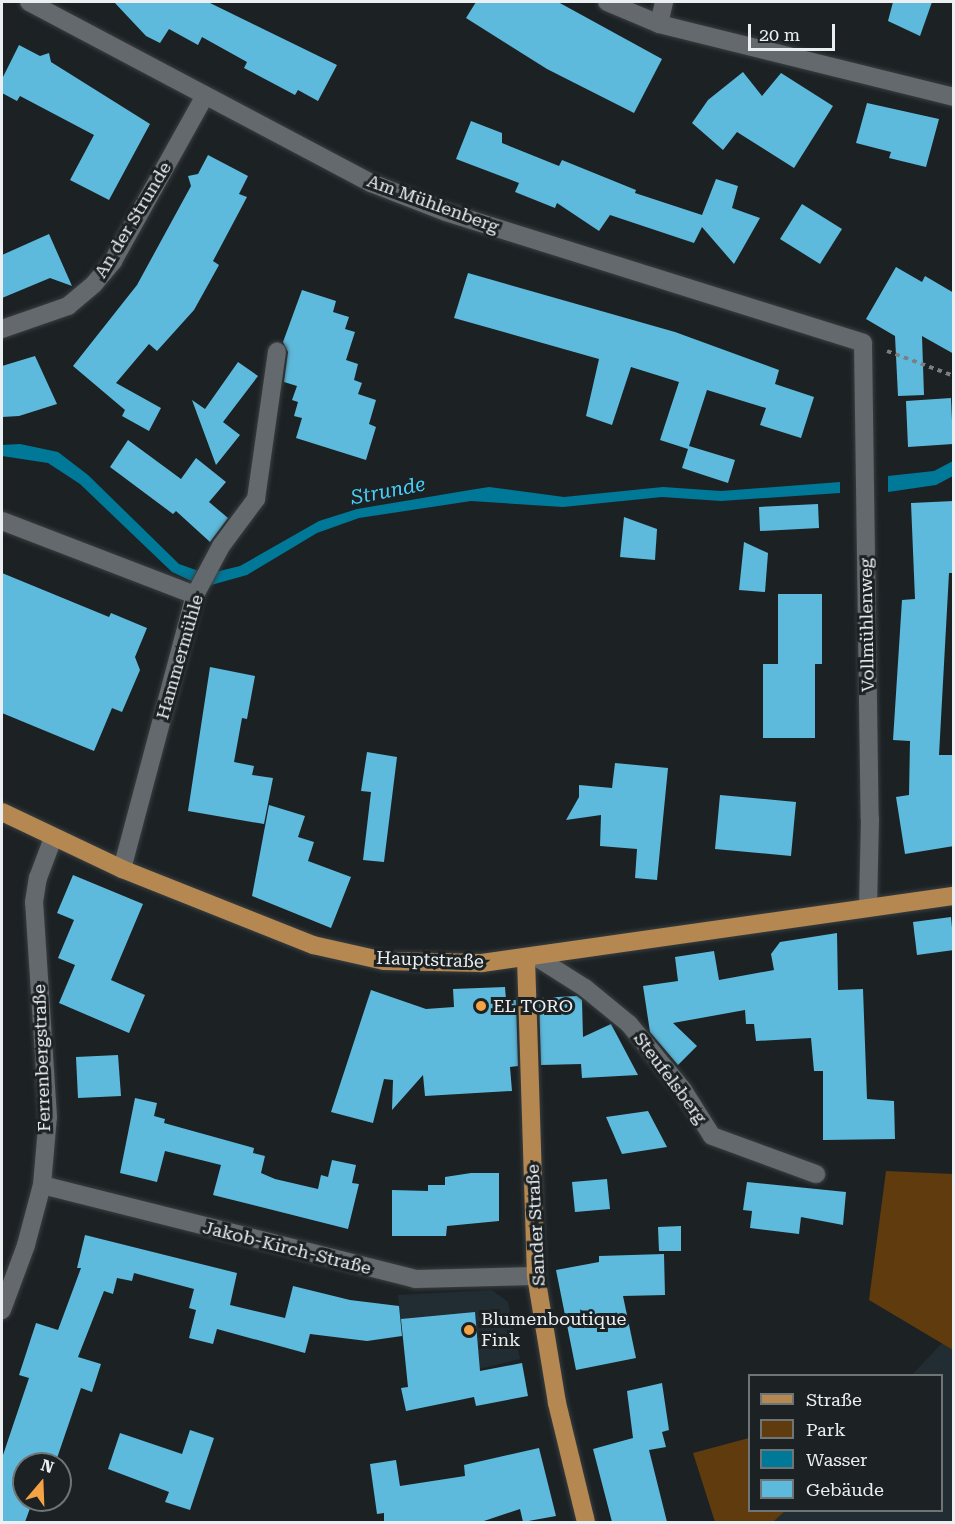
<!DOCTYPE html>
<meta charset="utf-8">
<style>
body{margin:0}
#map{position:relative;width:955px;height:1524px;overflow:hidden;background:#1c2224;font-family:"Roboto Serif",serif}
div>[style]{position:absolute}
.built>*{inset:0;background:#212d32}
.green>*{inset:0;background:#5f3b0d}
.water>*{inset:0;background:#007898}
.building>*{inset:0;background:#5dbadc}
.path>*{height:4px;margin-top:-2px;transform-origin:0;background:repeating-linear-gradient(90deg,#7a7f81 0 4.5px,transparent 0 9px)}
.roads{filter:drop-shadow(0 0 2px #393e40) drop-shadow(0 0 2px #393e40)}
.minor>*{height:18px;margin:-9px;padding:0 9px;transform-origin:9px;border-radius:9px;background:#63696c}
.major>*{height:18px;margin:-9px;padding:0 9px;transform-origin:9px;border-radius:9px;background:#b58852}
.dots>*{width:16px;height:16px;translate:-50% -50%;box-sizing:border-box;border:3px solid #1c2224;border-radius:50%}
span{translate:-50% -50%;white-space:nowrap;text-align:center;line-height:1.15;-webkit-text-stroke:6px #1c2224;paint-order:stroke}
.street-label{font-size:18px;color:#eceff1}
.poi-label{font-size:18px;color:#eceff1}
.left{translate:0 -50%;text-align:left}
.water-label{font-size:20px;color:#48d0fc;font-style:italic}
.frame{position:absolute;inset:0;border:3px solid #eceff1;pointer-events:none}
.legend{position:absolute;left:748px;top:1374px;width:195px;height:138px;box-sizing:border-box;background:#1c2224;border:2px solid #6f7476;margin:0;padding:8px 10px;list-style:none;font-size:18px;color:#eceff1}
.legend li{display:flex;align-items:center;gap:12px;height:30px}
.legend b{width:30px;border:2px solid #6f7476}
.north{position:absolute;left:12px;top:1452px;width:60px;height:60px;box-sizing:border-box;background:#1c2224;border:2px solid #6f7476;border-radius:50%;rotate:19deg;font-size:16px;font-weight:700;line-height:24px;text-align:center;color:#eceff1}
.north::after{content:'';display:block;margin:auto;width:21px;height:27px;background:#f4a344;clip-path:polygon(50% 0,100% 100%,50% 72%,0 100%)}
.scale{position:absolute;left:748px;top:24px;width:87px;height:27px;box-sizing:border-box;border:3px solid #eceff1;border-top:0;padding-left:8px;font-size:18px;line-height:21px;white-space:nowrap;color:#eceff1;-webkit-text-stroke:4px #1c2224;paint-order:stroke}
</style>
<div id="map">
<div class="built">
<i style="clip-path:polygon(492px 1290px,508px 1302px,520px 1359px,408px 1386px,398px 1295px)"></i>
<i style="clip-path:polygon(943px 1342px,953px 1350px,953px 1522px,773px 1522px,785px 1511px,942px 1510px,942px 1376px,912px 1375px)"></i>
</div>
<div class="green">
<i style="clip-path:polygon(886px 1171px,953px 1174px,953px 1350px,869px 1300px)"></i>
<i style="clip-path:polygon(749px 1438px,750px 1510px,785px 1511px,773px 1522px,715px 1522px,693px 1453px)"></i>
</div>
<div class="water">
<i style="clip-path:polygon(20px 444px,58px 452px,88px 475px,179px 564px,207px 574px,240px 566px,319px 521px,357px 509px,470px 490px,489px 487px,564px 497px,663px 487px,721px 491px,840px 482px,840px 493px,721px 501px,662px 497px,563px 507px,471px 501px,359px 518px,317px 533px,247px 575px,204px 587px,172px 572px,80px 484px,48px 463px,2px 456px,2px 445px)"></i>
<i style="clip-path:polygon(953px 461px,953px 476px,936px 485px,888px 492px,888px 476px,934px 471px)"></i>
</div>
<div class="building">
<i style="clip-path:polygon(114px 2px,208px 2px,337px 65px,318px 101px,298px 90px,295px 95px,244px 68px,247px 62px,202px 37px,198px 45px,169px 29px,160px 43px,146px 36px)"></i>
<i style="clip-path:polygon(476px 2px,558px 2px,662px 59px,634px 113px,547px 69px,466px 18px)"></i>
<i style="clip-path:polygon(893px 2px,932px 2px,920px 36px,888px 21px)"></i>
<i style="clip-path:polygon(19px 45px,40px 56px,49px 53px,51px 62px,150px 124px,109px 200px,70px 180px,94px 135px,20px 96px,17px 101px,2px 93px,2px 79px)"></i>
<i style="clip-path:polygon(743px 72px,762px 96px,781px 73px,833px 106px,794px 168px,737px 132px,723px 150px,692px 123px,708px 100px)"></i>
<i style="clip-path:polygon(867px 103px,939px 119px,926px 167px,889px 158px,891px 152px,856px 143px)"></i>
<i style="clip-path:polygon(471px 121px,502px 133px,502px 143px,559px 166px,562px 160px,636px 190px,635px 193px,702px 215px,716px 179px,738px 186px,732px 208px,760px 218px,734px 264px,702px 227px,694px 243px,610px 215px,599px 231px,557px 203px,555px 208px,515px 192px,519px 183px,456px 159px)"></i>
<i style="clip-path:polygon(208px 155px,248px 176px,239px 194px,247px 197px,213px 261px,219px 265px,194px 310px,157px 351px,149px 344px,116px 383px,161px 408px,149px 431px,122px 416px,125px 410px,73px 366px,137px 285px,191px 186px,188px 176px,198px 174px)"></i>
<i style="clip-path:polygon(802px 204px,842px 229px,820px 264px,780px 239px)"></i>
<i style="clip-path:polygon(49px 234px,72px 286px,50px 278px,2px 298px,2px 255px)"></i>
<i style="clip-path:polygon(896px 267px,922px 282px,925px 276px,954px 293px,954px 354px,922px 336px,924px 395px,898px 396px,895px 336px,866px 319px)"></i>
<i style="clip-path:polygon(468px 273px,675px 332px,779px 370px,775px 384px,814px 397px,801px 438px,760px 425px,766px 408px,707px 390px,689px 446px,735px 460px,728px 483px,682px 468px,688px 449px,660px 440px,679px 382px,631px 367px,612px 425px,586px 416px,599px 359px,454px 318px)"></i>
<i style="clip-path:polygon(302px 290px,336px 301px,333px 312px,349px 317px,345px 329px,355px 332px,346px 360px,358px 364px,354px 380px,362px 383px,358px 394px,376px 400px,369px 424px,376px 427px,366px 460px,296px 438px,302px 418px,294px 416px,298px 402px,292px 400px,297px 386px,284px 382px,288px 352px,283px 342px)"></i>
<i style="clip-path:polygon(35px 356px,57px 404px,19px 416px,2px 417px,2px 366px)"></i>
<i style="clip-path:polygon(238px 362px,258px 376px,223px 422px,240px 435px,216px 465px,192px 400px,205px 409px)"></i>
<i style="clip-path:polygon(951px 398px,953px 444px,908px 447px,906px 401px)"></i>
<i style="clip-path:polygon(128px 440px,181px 479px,196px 458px,226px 482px,209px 502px,228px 518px,210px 542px,176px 511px,173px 514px,110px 467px)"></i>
<i style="clip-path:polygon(954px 501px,954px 573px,949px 573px,939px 755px,954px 755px,954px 846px,905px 854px,896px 797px,909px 795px,910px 741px,893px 740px,902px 600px,915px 599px,911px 503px)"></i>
<i style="clip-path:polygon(818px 504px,819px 528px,760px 531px,759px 507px)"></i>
<i style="clip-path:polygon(624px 517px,657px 529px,655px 560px,620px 557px)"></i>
<i style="clip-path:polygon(744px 542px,768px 553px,765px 592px,739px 590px)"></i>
<i style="clip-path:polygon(2px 573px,109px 617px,111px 613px,147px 628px,135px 657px,140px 670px,122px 712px,112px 708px,94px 751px,2px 713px)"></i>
<i style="clip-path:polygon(778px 594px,822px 594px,822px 664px,815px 664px,815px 738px,763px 738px,763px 664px,778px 664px)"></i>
<i style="clip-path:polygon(210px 667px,255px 676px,247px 719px,242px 718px,234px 762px,254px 766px,252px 775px,273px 778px,264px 824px,188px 811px)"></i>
<i style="clip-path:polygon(367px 752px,397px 757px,384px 862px,363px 860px,371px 792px,361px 791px)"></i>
<i style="clip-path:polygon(615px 763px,668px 768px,657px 880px,635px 878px,637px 849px,600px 846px,601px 815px,566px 820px,579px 797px,579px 785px,612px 788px)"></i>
<i style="clip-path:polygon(720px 795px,796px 802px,791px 856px,715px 849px)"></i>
<i style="clip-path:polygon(269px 805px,305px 816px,298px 837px,314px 842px,308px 861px,351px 877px,331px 928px,252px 896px)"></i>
<i style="clip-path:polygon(73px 875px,143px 904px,111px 980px,145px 995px,129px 1033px,59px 1003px,75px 965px,58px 958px,74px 920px,57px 913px)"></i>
<i style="clip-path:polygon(951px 917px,954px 950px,917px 955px,913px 922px)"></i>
<i style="clip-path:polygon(837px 933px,838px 990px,863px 989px,867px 1099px,894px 1101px,895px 1139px,823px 1140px,823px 1071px,814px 1071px,811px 1038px,756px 1041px,754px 1024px,746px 1024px,745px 1010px,673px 1023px,697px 1046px,678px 1065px,650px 1032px,643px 986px,678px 981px,675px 957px,714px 951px,719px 980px,774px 970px,771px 954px,780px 942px)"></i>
<i style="clip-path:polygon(505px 987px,506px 1000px,516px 1000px,518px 1066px,510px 1067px,512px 1091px,425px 1096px,423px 1075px,392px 1110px,393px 1080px,384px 1079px,373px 1123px,331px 1112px,371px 990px,426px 1009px,454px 1007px,453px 989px)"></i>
<i style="clip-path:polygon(577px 996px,582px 1000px,583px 1037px,611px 1024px,638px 1075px,582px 1078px,581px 1064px,541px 1065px,539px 998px)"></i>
<i style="clip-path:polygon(118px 1055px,121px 1096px,78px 1098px,76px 1057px)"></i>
<i style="clip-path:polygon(135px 1098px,157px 1103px,154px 1116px,165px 1119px,164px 1123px,254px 1148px,253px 1153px,265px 1156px,261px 1173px,275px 1179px,318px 1189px,321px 1175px,328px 1177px,332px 1160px,356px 1165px,352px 1183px,359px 1184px,348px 1229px,213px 1195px,221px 1165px,165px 1151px,157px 1182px,120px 1173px)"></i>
<i style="clip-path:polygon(648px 1111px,667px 1147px,622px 1154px,606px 1117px)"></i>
<i style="clip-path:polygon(471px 1173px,499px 1173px,499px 1221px,447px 1226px,446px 1236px,392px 1236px,392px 1190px,428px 1191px,428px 1185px,445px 1185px,445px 1177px)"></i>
<i style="clip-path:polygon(607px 1179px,610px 1209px,575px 1212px,572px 1182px)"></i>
<i style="clip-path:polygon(747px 1182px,846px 1192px,843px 1225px,801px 1217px,799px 1234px,750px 1228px,752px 1211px,743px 1210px)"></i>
<i style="clip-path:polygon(681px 1226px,681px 1251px,659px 1251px,658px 1227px)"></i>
<i style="clip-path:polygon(85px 1235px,237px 1273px,230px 1305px,285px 1318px,293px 1286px,350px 1300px,399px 1306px,402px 1336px,367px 1341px,310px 1334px,305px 1353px,217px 1329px,213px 1344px,189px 1338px,196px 1310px,189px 1308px,194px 1289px,134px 1273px,132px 1281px,117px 1278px,113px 1294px,104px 1291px,78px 1357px,101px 1364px,92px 1392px,81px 1388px,55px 1464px,24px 1464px,24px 1500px,33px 1500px,25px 1522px,2px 1522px,2px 1458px,29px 1378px,19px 1375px,36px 1323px,58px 1330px,81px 1268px,77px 1268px)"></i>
<i style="clip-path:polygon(664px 1254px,665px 1295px,623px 1296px,636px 1358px,576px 1370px,556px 1270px,599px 1262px,599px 1256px)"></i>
<i style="clip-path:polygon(475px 1312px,480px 1371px,522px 1363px,528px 1396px,476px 1406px,474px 1397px,406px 1411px,401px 1388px,408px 1387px,401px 1319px)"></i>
<i style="clip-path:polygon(662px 1383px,669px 1430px,662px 1432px,666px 1447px,649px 1450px,667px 1522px,612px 1522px,593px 1449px,633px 1438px,627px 1391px)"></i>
<i style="clip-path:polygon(190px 1430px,214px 1438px,190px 1510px,165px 1502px,169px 1492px,108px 1469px,120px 1433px,182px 1454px)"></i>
<i style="clip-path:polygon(539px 1448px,556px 1516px,523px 1522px,520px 1509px,481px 1522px,384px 1522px,384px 1513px,377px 1514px,370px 1464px,396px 1460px,400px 1486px,465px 1476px,464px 1465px)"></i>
</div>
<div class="path">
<i style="left:887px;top:351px;width:72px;rotate:20.5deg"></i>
</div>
<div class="roads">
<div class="minor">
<i style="left:29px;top:2px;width:387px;rotate:27.9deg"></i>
<i style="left:371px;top:183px;width:80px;rotate:21.1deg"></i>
<i style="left:446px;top:212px;width:437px;rotate:17.4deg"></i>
<i style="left:863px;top:343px;width:476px;rotate:89.2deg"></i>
<i style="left:870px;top:819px;width:87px;rotate:91.3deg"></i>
<i style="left:607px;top:2px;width:56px;rotate:22.9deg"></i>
<i style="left:659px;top:24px;width:304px;rotate:13.9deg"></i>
<i style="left:659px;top:24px;width:23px;rotate:-77deg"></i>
<i style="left:2px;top:329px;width:70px;rotate:-19.2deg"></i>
<i style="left:68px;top:306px;width:34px;rotate:-40deg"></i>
<i style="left:94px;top:284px;width:30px;rotate:-50deg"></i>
<i style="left:113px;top:261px;width:189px;rotate:-60.9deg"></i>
<i style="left:2px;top:521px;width:207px;rotate:21deg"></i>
<i style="left:122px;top:869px;width:284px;rotate:-75.1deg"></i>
<i style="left:195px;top:595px;width:55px;rotate:-62deg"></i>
<i style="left:221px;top:546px;width:59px;rotate:-53.3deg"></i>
<i style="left:256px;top:499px;width:149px;rotate:-81.9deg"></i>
<i style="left:536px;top:957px;width:58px;rotate:32.3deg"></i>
<i style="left:585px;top:988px;width:57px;rotate:39.3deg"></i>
<i style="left:629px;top:1024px;width:85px;rotate:50.7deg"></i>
<i style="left:683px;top:1090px;width:54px;rotate:57.8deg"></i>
<i style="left:712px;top:1136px;width:111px;rotate:20.1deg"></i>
<i style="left:42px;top:1185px;width:385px;rotate:14.1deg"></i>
<i style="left:415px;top:1279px;width:121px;rotate:-1.4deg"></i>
<i style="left:2px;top:1310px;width:69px;rotate:-69.7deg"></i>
<i style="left:26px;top:1245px;width:62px;rotate:-75.1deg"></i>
<i style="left:42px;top:1185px;width:68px;rotate:-85deg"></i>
<i style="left:48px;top:1117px;width:215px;rotate:-93.7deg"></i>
<i style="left:34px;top:902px;width:24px;rotate:-81deg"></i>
<i style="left:38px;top:878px;width:43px;rotate:-69.4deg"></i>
</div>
<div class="major">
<i style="left:2px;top:812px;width:133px;rotate:25.4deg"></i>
<i style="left:122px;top:869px;width:206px;rotate:21.7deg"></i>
<i style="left:313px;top:945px;width:73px;rotate:12.7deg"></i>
<i style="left:384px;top:961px;width:98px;rotate:1.2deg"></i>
<i style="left:482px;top:963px;width:477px;rotate:-8.1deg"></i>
<i style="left:526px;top:958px;width:318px;rotate:88.2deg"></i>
<i style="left:536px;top:1276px;width:129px;rotate:80.6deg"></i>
<i style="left:557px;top:1403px;width:122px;rotate:76.3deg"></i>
</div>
</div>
<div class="dots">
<i style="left:481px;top:1006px;background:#f4a344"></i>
<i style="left:469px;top:1330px;background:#f4a344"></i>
</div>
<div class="street-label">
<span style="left:433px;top:204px;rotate:20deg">Am Mühlenberg</span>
<span style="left:133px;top:220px;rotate:-59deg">An der Strunde</span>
<span style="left:867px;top:625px;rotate:-91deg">Vollmühlenweg</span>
<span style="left:180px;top:657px;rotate:-74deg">Hammermühle</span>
<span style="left:430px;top:960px;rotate:2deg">Hauptstraße</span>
<span style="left:42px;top:1058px;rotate:-92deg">Ferrenbergstraße</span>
<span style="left:670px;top:1078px;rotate:53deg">Steufelsberg</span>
<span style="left:536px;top:1225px;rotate:-93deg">Sander Straße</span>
<span style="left:287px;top:1248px;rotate:14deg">Jakob-Kirch-Straße</span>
</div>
<div class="poi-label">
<span class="left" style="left:493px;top:1006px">EL TORO</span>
<span class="left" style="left:481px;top:1330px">Blumenboutique<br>Fink</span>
</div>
<div class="water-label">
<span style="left:388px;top:491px;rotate:-11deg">Strunde</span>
</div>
<div class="frame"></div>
<ul class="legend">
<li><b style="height:8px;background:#b58852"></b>Straße</li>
<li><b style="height:16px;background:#5f3b0d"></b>Park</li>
<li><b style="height:16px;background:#007898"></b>Wasser</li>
<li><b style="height:16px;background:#5dbadc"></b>Gebäude</li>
</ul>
<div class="north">N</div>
<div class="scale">20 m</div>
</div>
